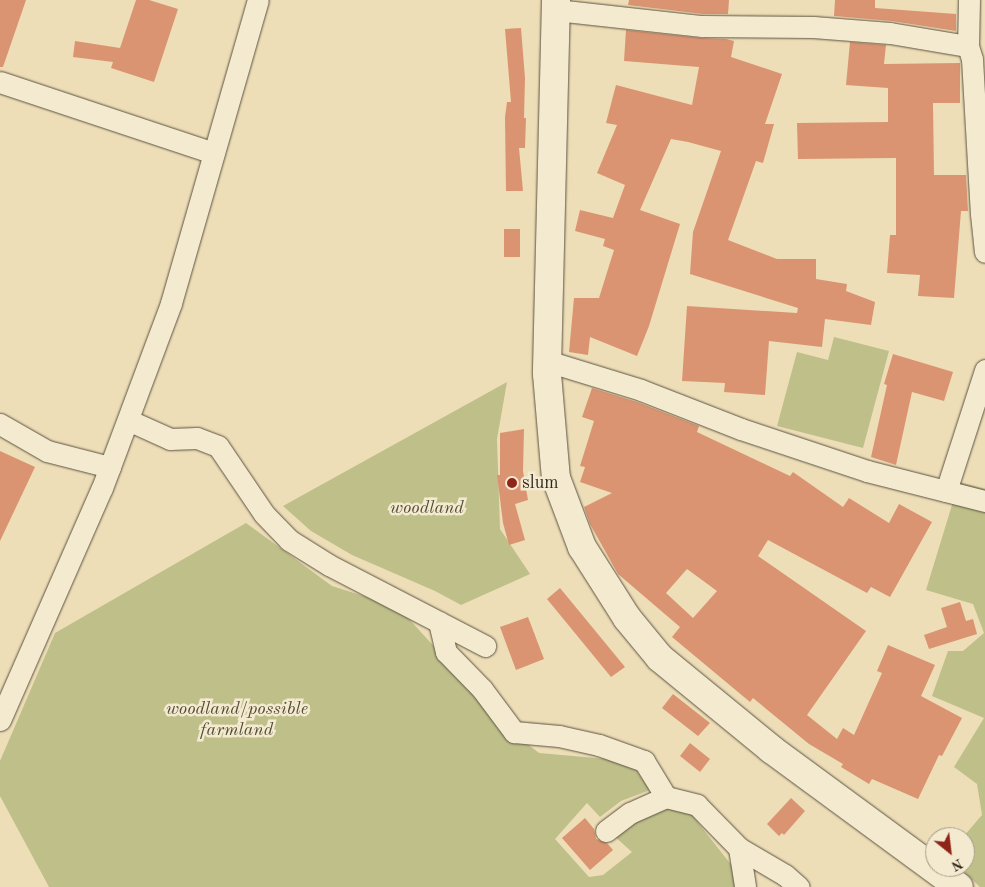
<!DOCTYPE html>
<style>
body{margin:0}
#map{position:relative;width:985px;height:887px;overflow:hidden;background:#eddeb7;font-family:"Old Standard TT",serif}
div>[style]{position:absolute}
.green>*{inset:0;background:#bfbf8a}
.building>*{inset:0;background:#da9472}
.roads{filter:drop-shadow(0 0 1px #5d5241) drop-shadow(0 0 1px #5d5241)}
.street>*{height:21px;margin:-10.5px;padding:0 10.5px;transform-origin:10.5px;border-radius:10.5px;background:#f3ead0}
.secondary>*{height:28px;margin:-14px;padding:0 14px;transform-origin:14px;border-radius:14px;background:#f3ead0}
.dots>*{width:14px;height:14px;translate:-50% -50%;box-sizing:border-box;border:2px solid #f3ead0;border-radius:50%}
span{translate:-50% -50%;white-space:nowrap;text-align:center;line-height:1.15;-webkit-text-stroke:5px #f3ead0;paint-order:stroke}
.poi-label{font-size:18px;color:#2d241a}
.left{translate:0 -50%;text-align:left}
.park-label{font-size:18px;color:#524b36;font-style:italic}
.north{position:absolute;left:925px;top:827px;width:50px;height:50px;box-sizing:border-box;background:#f3ead0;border:1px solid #a49b87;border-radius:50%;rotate:151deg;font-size:14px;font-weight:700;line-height:20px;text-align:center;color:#2d241a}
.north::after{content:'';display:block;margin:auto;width:18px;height:22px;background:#8f2418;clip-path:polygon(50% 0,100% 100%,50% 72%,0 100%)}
</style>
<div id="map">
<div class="green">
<i style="clip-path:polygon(834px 337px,889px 351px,863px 448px,777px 426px,797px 352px,828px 360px)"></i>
<i style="clip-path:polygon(507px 382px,497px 439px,500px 529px,530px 574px,461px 605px,435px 591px,352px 555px,311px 531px,283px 506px)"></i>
<i style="clip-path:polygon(959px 482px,985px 489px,985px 887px,980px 887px,959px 867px,965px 867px,965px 837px,963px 837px,982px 815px,977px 784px,954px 767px,984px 718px,932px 696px,948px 651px,963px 651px,984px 633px,973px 604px,926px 590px)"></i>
<i style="clip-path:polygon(246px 523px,332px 586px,398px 607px,512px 732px,539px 753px,630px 761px,650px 790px,621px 801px,600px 817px,587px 803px,555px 839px,589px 877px,603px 875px,632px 852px,613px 835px,662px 803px,692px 815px,740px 876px,743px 887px,49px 887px,0 796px,0 761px,55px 633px)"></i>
</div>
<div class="building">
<i style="clip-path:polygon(0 0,26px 0,3px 67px,0 67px)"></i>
<i style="clip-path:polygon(136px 0,149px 0,178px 9px,154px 82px,111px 68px,113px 62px,73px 57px,75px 41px,120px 48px)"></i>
<i style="clip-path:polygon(629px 0,729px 0,728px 14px,703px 14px,628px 5px)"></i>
<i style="clip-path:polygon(835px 0,875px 0,875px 8px,956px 14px,956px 31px,892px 21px,834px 16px)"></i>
<i style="clip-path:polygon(521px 28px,525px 78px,524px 118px,526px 118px,525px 148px,519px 148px,523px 191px,506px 191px,505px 117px,507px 102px,511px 102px,505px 29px)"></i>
<i style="clip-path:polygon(626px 30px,701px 38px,726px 39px,734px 41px,731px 57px,782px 74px,765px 124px,774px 124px,763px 163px,756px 161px,728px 240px,777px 259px,816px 259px,816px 279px,847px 284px,846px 291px,875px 302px,871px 325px,825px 319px,822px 347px,769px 341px,765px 395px,724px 392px,725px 383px,682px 381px,687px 306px,797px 313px,798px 308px,690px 274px,693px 232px,721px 151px,688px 142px,671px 139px,640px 210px,680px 224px,649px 326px,637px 356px,590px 337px,588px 355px,569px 352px,574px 298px,599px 298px,614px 250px,603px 246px,605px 239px,575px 231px,580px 210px,613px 218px,625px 185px,597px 173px,617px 125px,606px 123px,616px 85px,692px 105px,699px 67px,624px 61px)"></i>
<i style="clip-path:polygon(850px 42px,886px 45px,884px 64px,960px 63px,960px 103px,933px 103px,934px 175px,966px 175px,968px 211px,961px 211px,954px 298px,918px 296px,920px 275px,887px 273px,890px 235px,896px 235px,896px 158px,798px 159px,797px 123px,888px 122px,888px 88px,846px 85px)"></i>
<i style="clip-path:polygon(504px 229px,520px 229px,520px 257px,504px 257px)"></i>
<i style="clip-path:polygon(893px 354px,953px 372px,944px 401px,912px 392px,896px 465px,871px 457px,887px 385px,884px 384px)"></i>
<i style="clip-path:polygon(evenodd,592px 388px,637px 402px,699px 426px,697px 432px,790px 476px,793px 472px,843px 507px,849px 498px,889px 523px,899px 504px,932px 522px,890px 597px,871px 587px,867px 593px,768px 540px,758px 556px,866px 631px,807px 715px,837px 739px,843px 728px,854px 735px,882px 673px,877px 671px,888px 645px,935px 665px,921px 696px,962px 718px,942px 756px,939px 755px,918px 799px,872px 779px,869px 784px,841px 767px,843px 764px,809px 744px,753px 698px,750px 702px,672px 637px,680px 627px,618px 574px,590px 524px,584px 507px,612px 493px,580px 482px,585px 467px,580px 466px,594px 421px,582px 417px,592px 388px,687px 569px,717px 591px,693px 618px,666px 593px,687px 569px)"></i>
<i style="clip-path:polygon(524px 429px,523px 471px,528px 500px,515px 504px,525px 540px,509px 545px,503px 523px,497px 475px,500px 475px,500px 433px)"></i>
<i style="clip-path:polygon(0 451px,35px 467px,0 541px)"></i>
<i style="clip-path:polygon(560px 588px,625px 667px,611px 677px,547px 599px)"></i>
<i style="clip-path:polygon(960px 602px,966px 621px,973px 619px,977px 634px,929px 649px,924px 635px,947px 627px,941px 608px)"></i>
<i style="clip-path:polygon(528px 617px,544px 659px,516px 670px,500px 627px)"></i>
<i style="clip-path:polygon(673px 694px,710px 723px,698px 736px,662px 708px)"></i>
<i style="clip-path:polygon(690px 743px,710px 759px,700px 772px,680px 756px)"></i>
<i style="clip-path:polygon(791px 798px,805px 811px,784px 835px,782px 833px,779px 836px,767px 824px)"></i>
<i style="clip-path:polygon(585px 818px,594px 829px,596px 839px,607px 843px,613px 850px,590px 870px,562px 838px)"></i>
</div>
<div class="roads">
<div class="street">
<i style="left:969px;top:0;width:46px;rotate:91.2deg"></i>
<i style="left:968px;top:46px;width:14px;rotate:73deg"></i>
<i style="left:972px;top:59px;width:155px;rotate:86.7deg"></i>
<i style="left:981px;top:214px;width:38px;rotate:84deg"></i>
<i style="left:556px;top:10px;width:147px;rotate:6.3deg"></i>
<i style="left:702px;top:26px;width:111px;rotate:0.5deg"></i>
<i style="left:813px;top:27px;width:77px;rotate:4.5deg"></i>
<i style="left:890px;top:33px;width:79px;rotate:9.5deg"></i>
<i style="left:0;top:82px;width:225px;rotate:18.4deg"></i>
<i style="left:547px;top:361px;width:98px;rotate:17.1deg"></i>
<i style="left:641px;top:390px;width:107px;rotate:21.3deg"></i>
<i style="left:741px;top:429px;width:133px;rotate:18.4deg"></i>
<i style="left:867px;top:471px;width:122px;rotate:14.3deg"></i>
<i style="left:128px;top:420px;width:46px;rotate:24.3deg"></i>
<i style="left:170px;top:439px;width:27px;rotate:-2deg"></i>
<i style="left:197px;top:438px;width:22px;rotate:21deg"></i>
<i style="left:218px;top:446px;width:82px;rotate:55.9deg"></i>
<i style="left:264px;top:514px;width:36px;rotate:46deg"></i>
<i style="left:289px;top:540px;width:47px;rotate:32deg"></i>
<i style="left:329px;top:565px;width:176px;rotate:27.4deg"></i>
<i style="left:0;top:424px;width:54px;rotate:29.9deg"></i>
<i style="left:47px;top:451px;width:65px;rotate:14.3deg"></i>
<i style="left:946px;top:491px;width:127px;rotate:-72.1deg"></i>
<i style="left:439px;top:622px;width:31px;rotate:77deg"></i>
<i style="left:446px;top:652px;width:52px;rotate:45.8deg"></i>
<i style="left:482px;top:689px;width:54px;rotate:53.3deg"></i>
<i style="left:514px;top:732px;width:45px;rotate:5.1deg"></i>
<i style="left:559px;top:736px;width:41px;rotate:12.7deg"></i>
<i style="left:599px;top:745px;width:48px;rotate:19.6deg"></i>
<i style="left:644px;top:761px;width:42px;rotate:58.6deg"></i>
<i style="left:666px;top:797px;width:32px;rotate:14deg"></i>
<i style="left:697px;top:805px;width:60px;rotate:45.7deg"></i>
<i style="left:739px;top:848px;width:53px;rotate:30.4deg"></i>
<i style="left:785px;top:875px;width:18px;rotate:41deg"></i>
<i style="left:0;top:720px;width:253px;rotate:-66.3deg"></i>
<i style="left:102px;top:488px;width:197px;rotate:-69.5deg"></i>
<i style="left:171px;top:303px;width:315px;rotate:-74deg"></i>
<i style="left:606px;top:831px;width:30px;rotate:-37deg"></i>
<i style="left:630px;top:813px;width:39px;rotate:-24deg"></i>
<i style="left:739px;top:848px;width:39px;rotate:81deg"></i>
</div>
<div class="secondary">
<i style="left:556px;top:0;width:374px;rotate:91.4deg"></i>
<i style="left:547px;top:374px;width:104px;rotate:85.1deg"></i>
<i style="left:556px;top:478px;width:74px;rotate:69.4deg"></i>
<i style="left:582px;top:547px;width:84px;rotate:57.6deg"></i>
<i style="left:627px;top:618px;width:52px;rotate:50.5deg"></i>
<i style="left:660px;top:658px;width:144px;rotate:39.3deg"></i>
<i style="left:771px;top:749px;width:233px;rotate:36.3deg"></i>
</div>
</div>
<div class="dots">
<i style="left:512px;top:483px;background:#8f2418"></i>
</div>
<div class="poi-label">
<span class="left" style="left:522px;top:483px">slum</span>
</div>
<div class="park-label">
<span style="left:427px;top:508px">woodland</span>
<span style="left:237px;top:720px">woodland/possible<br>farmland</span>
</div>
<div class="north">N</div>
</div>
